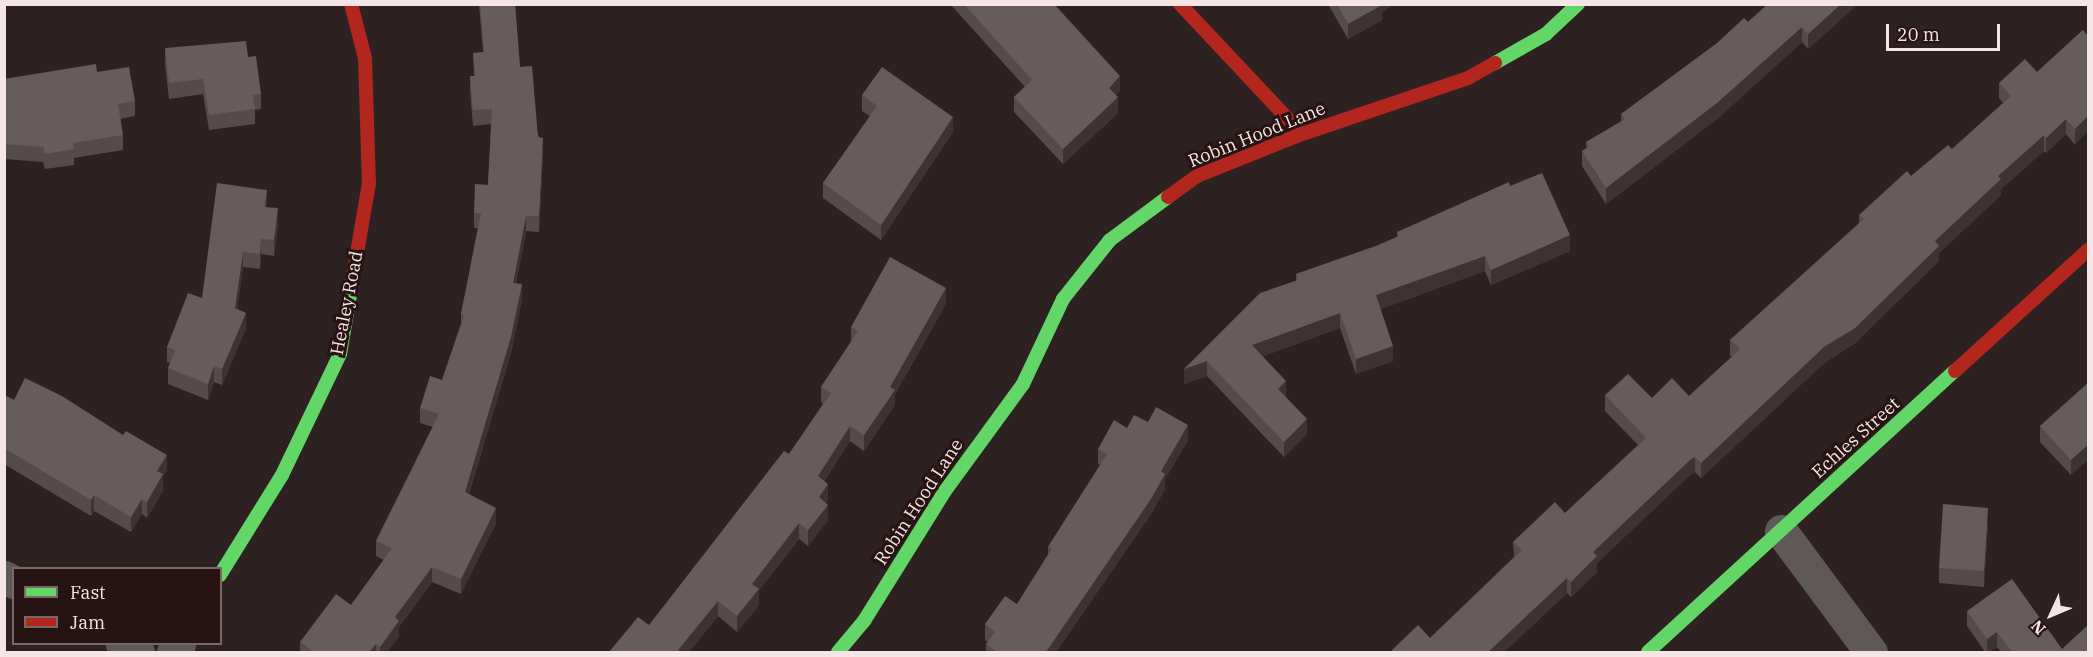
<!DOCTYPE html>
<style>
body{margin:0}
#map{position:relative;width:2093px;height:657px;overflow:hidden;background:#2d2121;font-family:"IBM Plex Serif",serif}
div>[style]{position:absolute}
.street>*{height:33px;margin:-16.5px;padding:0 16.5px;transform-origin:16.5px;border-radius:16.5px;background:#5e5957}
.fast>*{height:14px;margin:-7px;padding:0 7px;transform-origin:7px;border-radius:7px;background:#63d668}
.jam>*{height:14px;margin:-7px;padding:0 7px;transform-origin:7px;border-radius:7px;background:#b3261e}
.wall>*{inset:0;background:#554b4c}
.shaded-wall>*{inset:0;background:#3e3334}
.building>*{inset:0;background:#665b5d}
span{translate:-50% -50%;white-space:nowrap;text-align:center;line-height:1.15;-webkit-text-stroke:6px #281313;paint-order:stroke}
.street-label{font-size:18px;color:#f5e5e5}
.frame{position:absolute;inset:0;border:6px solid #f5e5e5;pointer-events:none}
.legend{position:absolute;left:12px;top:567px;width:210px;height:78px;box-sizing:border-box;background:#281313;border:2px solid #7a6767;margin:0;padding:8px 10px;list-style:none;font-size:18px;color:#f5e5e5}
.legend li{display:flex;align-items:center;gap:12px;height:30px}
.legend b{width:30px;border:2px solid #7a6767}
.north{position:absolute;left:2021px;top:585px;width:60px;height:60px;-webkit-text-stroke:4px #281313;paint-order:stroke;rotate:226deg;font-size:16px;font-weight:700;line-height:24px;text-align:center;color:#f5e5e5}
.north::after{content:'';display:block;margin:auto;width:21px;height:27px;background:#f5e5e5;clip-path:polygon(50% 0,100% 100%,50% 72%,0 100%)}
.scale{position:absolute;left:1886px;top:24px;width:114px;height:27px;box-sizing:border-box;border:3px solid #f5e5e5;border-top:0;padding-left:8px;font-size:18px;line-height:21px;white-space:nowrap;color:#f5e5e5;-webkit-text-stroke:4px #281313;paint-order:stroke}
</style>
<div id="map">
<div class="street">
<i style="left:1781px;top:531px;width:151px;rotate:53.4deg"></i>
<i style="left:4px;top:577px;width:11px;rotate:27deg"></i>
<i style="left:122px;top:644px;width:18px;rotate:27deg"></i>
<i style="left:173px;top:652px;width:10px;rotate:-53deg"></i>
</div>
<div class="fast">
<i style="left:1495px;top:63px;width:59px;rotate:-29.6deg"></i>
<i style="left:1546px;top:34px;width:44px;rotate:-43.2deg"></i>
<i style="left:220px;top:575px;width:118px;rotate:-58.2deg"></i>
<i style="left:282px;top:475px;width:134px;rotate:-64.4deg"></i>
<i style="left:340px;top:354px;width:78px;rotate:-80.4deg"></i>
<i style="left:838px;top:652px;width:40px;rotate:-50deg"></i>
<i style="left:864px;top:621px;width:153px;rotate:-58.1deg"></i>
<i style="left:945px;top:491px;width:132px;rotate:-53.9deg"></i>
<i style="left:1023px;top:384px;width:94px;rotate:-64.8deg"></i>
<i style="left:1063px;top:299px;width:75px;rotate:-51.5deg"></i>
<i style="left:1110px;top:240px;width:72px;rotate:-36.6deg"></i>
<i style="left:1648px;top:652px;width:416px;rotate:-42.5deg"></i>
</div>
<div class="jam">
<i style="left:351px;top:4px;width:56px;rotate:75.5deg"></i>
<i style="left:365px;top:58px;width:125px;rotate:88.2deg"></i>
<i style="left:369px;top:183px;width:95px;rotate:99.7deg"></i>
<i style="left:1180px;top:4px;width:178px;rotate:46.8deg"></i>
<i style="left:1168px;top:197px;width:36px;rotate:-36deg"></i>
<i style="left:1197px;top:176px;width:113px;rotate:-21.8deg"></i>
<i style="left:1302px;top:134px;width:175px;rotate:-18.6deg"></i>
<i style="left:1468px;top:78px;width:31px;rotate:-29deg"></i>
<i style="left:1955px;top:371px;width:180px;rotate:-42.3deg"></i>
</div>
<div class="wall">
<i style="clip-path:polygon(479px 4px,515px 4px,520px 67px,543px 153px,539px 232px,526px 231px,516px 283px,522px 300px,511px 353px,469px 494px,496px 523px,461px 594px,432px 582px,399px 627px,399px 636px,387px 652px,300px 652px,300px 642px,351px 605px,384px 560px,376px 556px,376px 541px,433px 427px,420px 423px,420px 408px,442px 380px,461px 325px,461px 314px,478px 228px,474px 228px,474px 213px,488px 185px,491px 124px,473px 126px,470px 91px,470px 76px,474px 76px,473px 53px,483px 52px)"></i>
<i style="clip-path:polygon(950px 4px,1054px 4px,1120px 91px,1116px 95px,1118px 113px,1063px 164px,1014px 112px,1014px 97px,1025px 87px)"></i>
<i style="clip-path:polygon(1328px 4px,1394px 4px,1382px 12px,1382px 20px,1348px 39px)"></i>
<i style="clip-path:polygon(1768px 4px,1858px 4px,1808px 49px,1802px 42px,1717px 119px,1606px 204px,1582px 166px,1582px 151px,1586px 148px,1586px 142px,1621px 122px,1621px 114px,1748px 22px)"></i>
<i style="clip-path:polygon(2083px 30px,2075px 145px,2066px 134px,2046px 153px,2044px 151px,2001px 189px,2001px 195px,1939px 253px,1939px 261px,1855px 343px,1824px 363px,1701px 478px,1695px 472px,1691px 474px,1597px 563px,1597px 572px,1571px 597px,1567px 593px,1504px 652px,1392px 652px,1392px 650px,1430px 638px,1514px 557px,1513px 542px,1565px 513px,1638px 445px,1605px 411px,1605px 395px,1652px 398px,1689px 396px,1732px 357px,1730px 355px,1730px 340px,1859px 223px,1859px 215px,1911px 176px,1952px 149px,2003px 103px,1999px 98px,1999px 83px,2037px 72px)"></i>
<i style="clip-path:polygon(165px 48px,248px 57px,261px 94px,261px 109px,255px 110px,255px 124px,209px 130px,203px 94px,169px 99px,165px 64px)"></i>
<i style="clip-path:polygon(97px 72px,135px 101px,135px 116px,120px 119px,123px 135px,123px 150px,74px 158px,74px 165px,45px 169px,43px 162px,4px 159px,4px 79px)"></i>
<i style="clip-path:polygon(862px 95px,953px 132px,881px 240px,823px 198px,823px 183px,870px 116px,862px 111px)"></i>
<i style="clip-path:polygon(1510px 186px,1570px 251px,1491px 285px,1485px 271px,1380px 309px,1393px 361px,1356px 374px,1340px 328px,1263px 356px,1307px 434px,1284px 457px,1207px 376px,1184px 384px,1184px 369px,1296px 281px,1296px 274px,1376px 246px,1397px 237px,1397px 232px)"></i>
<i style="clip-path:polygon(267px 207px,278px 224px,274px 256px,261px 254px,260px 269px,243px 267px,237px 309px,246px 328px,222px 385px,214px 382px,208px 400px,168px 384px,168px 368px,170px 363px,167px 362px,167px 347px)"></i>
<i style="clip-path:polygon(946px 304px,895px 394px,895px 405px,864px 451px,850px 441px,824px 481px,828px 499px,826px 503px,828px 520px,808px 546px,799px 539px,759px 590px,759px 605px,737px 632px,718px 616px,689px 652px,609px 652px,649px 625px,789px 454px,823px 404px,821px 402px,821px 387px,851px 342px,851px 327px)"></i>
<i style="clip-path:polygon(2088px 383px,2071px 475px,2040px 442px,2040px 426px)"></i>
<i style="clip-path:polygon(4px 395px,167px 471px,163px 476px,163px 490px,147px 518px,142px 514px,131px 532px,94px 511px,91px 516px,4px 464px)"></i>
<i style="clip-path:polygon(1148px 422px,1188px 440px,1165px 479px,1165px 489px,1151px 514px,1056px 652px,986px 652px,986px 644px,988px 642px,985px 640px,985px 624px,1017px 604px,1048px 554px,1048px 547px,1100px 465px,1098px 464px,1098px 449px,1127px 428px)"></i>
<i style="clip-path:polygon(1988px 523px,1984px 587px,1939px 583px,1939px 568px)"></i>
<i style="clip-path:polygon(1967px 611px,2062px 649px,2088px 652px,2001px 652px,1997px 647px,1989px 652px,1985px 652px,1967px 626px)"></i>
</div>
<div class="shaded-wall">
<i style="clip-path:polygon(1378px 4px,1394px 4px,1382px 12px,1382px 20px,1348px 39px,1348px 24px)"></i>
<i style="clip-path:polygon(1841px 4px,1858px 4px,1808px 49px,1808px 34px)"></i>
<i style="clip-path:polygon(1802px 27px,1802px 42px,1717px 119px,1606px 204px,1606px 188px)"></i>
<i style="clip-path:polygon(1120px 76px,1120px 91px,1109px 104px,1109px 88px)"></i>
<i style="clip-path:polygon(1118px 97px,1118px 113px,1063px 164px,1063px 149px)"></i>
<i style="clip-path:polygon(2088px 116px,2088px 131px,2075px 145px,2075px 129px)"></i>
<i style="clip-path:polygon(953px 117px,953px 132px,881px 240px,881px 225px)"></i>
<i style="clip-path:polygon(2066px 119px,2066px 134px,2046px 153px,2046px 138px)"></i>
<i style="clip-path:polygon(2044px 135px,2044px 151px,2001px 189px,2001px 195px,1939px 253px,1939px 261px,1855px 343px,1824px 363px,1701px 478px,1701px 463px,1998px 176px)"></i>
<i style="clip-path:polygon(543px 138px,543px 153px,539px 232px,539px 216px)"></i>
<i style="clip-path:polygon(267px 190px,267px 206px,265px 222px,265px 207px)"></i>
<i style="clip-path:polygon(278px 208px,278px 224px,274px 256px,274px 240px)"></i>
<i style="clip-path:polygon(526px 216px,526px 231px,513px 298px,513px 283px)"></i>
<i style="clip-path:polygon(1570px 235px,1570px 251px,1491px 285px,1491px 270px)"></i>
<i style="clip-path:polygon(261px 239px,261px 254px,260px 269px,260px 254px)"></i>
<i style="clip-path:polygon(243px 252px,243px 267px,235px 324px,235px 308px)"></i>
<i style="clip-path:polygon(1485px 256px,1485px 271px,1376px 311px,1376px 295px)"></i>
<i style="clip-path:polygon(522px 284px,522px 300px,511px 353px,465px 507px,465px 492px)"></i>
<i style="clip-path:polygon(946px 288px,946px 304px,895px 394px,895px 405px,864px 451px,864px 435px,890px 387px)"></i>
<i style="clip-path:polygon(246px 313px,246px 328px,222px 385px,222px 369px)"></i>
<i style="clip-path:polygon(1340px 313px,1340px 328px,1252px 360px,1252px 345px)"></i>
<i style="clip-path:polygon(1393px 346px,1393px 361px,1356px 374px,1356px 359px)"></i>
<i style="clip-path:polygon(1207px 361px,1207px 376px,1184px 384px,1184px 369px)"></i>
<i style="clip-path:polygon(214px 366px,214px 382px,208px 400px,208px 384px)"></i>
<i style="clip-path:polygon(1286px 381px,1286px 396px,1278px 404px,1278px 389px)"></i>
<i style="clip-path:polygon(1307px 419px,1307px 434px,1284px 457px,1284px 442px)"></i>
<i style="clip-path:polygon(1188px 425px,1188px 440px,1165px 479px,1165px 489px,1151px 514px,1056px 652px,1046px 652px,1161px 471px)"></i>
<i style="clip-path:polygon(850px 426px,850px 441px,818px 492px,818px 476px)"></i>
<i style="clip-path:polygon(2088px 445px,2088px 460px,2071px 475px,2071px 460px)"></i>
<i style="clip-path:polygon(167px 455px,167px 471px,163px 476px,163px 490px,147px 518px,147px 502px,157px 471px)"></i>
<i style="clip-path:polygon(1695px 457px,1695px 472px,1691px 474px,1597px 563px,1597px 572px,1571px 597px,1571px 582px,1593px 552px,1691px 459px)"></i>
<i style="clip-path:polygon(828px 484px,828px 499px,819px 512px,819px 497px)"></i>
<i style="clip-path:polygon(94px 495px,94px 511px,91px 516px,91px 500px)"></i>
<i style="clip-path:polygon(142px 499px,142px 514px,131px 532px,131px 517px)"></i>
<i style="clip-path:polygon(828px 505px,828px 520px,808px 546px,808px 530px)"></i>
<i style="clip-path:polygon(496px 508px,496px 523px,461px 594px,461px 579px)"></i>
<i style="clip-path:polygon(1988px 508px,1988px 523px,1984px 587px,1984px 571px)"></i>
<i style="clip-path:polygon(799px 523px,799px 539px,759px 590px,759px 605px,737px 632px,737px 616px,752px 584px)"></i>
<i style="clip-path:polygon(432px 567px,432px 582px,399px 627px,399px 636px,387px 652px,380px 652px,380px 647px,395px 617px)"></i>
<i style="clip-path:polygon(1567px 578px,1567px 593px,1504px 652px,1488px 652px)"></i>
<i style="clip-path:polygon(718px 601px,718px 616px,689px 652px,678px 652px,678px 650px)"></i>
<i style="clip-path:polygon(1997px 632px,1997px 647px,1989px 652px,1987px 652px,1987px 639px)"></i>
<i style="clip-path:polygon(376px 644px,376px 652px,369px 652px)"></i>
</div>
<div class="building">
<i style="clip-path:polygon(480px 4px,515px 4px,520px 67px,532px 66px,538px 137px,543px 138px,539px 216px,526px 216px,513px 283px,522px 284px,511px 337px,465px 492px,496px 508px,461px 579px,432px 567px,395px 617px,399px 621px,380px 647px,376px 644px,369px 652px,314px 652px,300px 642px,336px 594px,351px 605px,392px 548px,376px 541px,439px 414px,420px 408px,430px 376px,442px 380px,464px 315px,461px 314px,481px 213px,474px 213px,475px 184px,488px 185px,492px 109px,473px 110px,470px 76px,475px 76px,473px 53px,484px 52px)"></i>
<i style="clip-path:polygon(964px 4px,1054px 4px,1120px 76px,1109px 88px,1118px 97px,1063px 149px,1014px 97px,1032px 80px)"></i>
<i style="clip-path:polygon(1337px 4px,1381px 4px,1382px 5px,1348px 24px)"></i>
<i style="clip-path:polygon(1768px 4px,1841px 4px,1808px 34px,1802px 27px,1717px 103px,1606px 188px,1582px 151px,1589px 147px,1586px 142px,1625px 119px,1621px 114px,1717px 43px,1744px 18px,1748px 22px)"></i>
<i style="clip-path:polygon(2083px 30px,2088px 36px,2088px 116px,2075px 129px,2066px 119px,2046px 138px,2044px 135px,1998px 176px,2001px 179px,1935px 241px,1939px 246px,1855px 328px,1824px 347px,1701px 463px,1695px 457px,1691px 459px,1593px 552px,1597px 556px,1571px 582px,1567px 578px,1488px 652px,1394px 652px,1392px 650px,1418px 625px,1430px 638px,1522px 550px,1513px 542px,1555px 502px,1565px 513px,1646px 438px,1605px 395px,1628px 374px,1652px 398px,1672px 378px,1689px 396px,1740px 349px,1730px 340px,1864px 219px,1859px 215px,1907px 171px,1911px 176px,1948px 145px,1952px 149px,2011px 96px,1999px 83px,2025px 59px,2037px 72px)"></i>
<i style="clip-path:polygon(246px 41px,248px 57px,256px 56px,261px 94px,253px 95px,255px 109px,209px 115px,203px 79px,169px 83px,165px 48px)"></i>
<i style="clip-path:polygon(96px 64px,97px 72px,129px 67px,135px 101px,118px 104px,123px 135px,73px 143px,74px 149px,45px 154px,43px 147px,4px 144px,4px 79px)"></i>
<i style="clip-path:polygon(882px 67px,953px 117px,881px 225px,823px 183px,877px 106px,862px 95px)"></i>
<i style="clip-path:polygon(1542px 173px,1570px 235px,1491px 270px,1485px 256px,1376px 295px,1393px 346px,1356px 359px,1340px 313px,1252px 345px,1286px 381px,1278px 389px,1307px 419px,1284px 442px,1207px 361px,1184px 369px,1260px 293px,1298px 280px,1296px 274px,1376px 246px,1399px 236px,1397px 232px,1509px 182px,1510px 186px)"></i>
<i style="clip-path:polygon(217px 183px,267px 190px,265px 207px,278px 208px,274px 240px,261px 239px,260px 254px,243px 252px,235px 308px,246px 313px,222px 369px,214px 366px,208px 384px,168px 368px,175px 350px,167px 347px,188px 293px,202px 298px)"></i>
<i style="clip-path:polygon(890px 257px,946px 288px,890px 387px,895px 390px,864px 435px,850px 426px,818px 476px,828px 484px,819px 497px,828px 505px,808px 530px,799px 523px,752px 584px,759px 589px,737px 616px,718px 601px,678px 650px,682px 652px,609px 652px,638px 617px,649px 625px,784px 451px,789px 454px,831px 393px,821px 387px,858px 331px,851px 327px)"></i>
<i style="clip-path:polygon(25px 378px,62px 396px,123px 435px,126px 431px,167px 455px,157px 471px,163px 474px,147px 502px,142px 499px,131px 517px,94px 495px,91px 500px,4px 448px,4px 395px,14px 400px)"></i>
<i style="clip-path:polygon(2088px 383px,2088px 445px,2071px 460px,2040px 426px)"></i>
<i style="clip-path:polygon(1156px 407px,1188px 425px,1161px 471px,1165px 474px,1151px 499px,1046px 652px,997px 652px,986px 644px,995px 632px,985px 624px,1005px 596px,1017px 604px,1052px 549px,1048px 547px,1107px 454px,1098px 449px,1114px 420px,1127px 428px,1134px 415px,1148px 422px)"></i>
<i style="clip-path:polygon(1943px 504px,1988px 508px,1984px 571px,1939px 568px)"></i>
<i style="clip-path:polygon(2012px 579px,2062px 649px,2088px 625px,2088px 652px,2012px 652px,1997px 632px,1987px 639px,1967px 611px)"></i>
</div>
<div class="street-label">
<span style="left:1257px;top:135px;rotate:-22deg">Robin Hood Lane</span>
<span style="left:347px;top:303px;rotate:-79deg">Healey Road</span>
<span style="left:1856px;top:438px;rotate:-42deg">Echles Street</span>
<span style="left:919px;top:502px;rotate:-57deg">Robin Hood Lane</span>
</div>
<div class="frame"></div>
<ul class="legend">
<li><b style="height:8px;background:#63d668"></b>Fast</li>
<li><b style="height:8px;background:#b3261e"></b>Jam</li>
</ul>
<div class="north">N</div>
<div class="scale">20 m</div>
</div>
